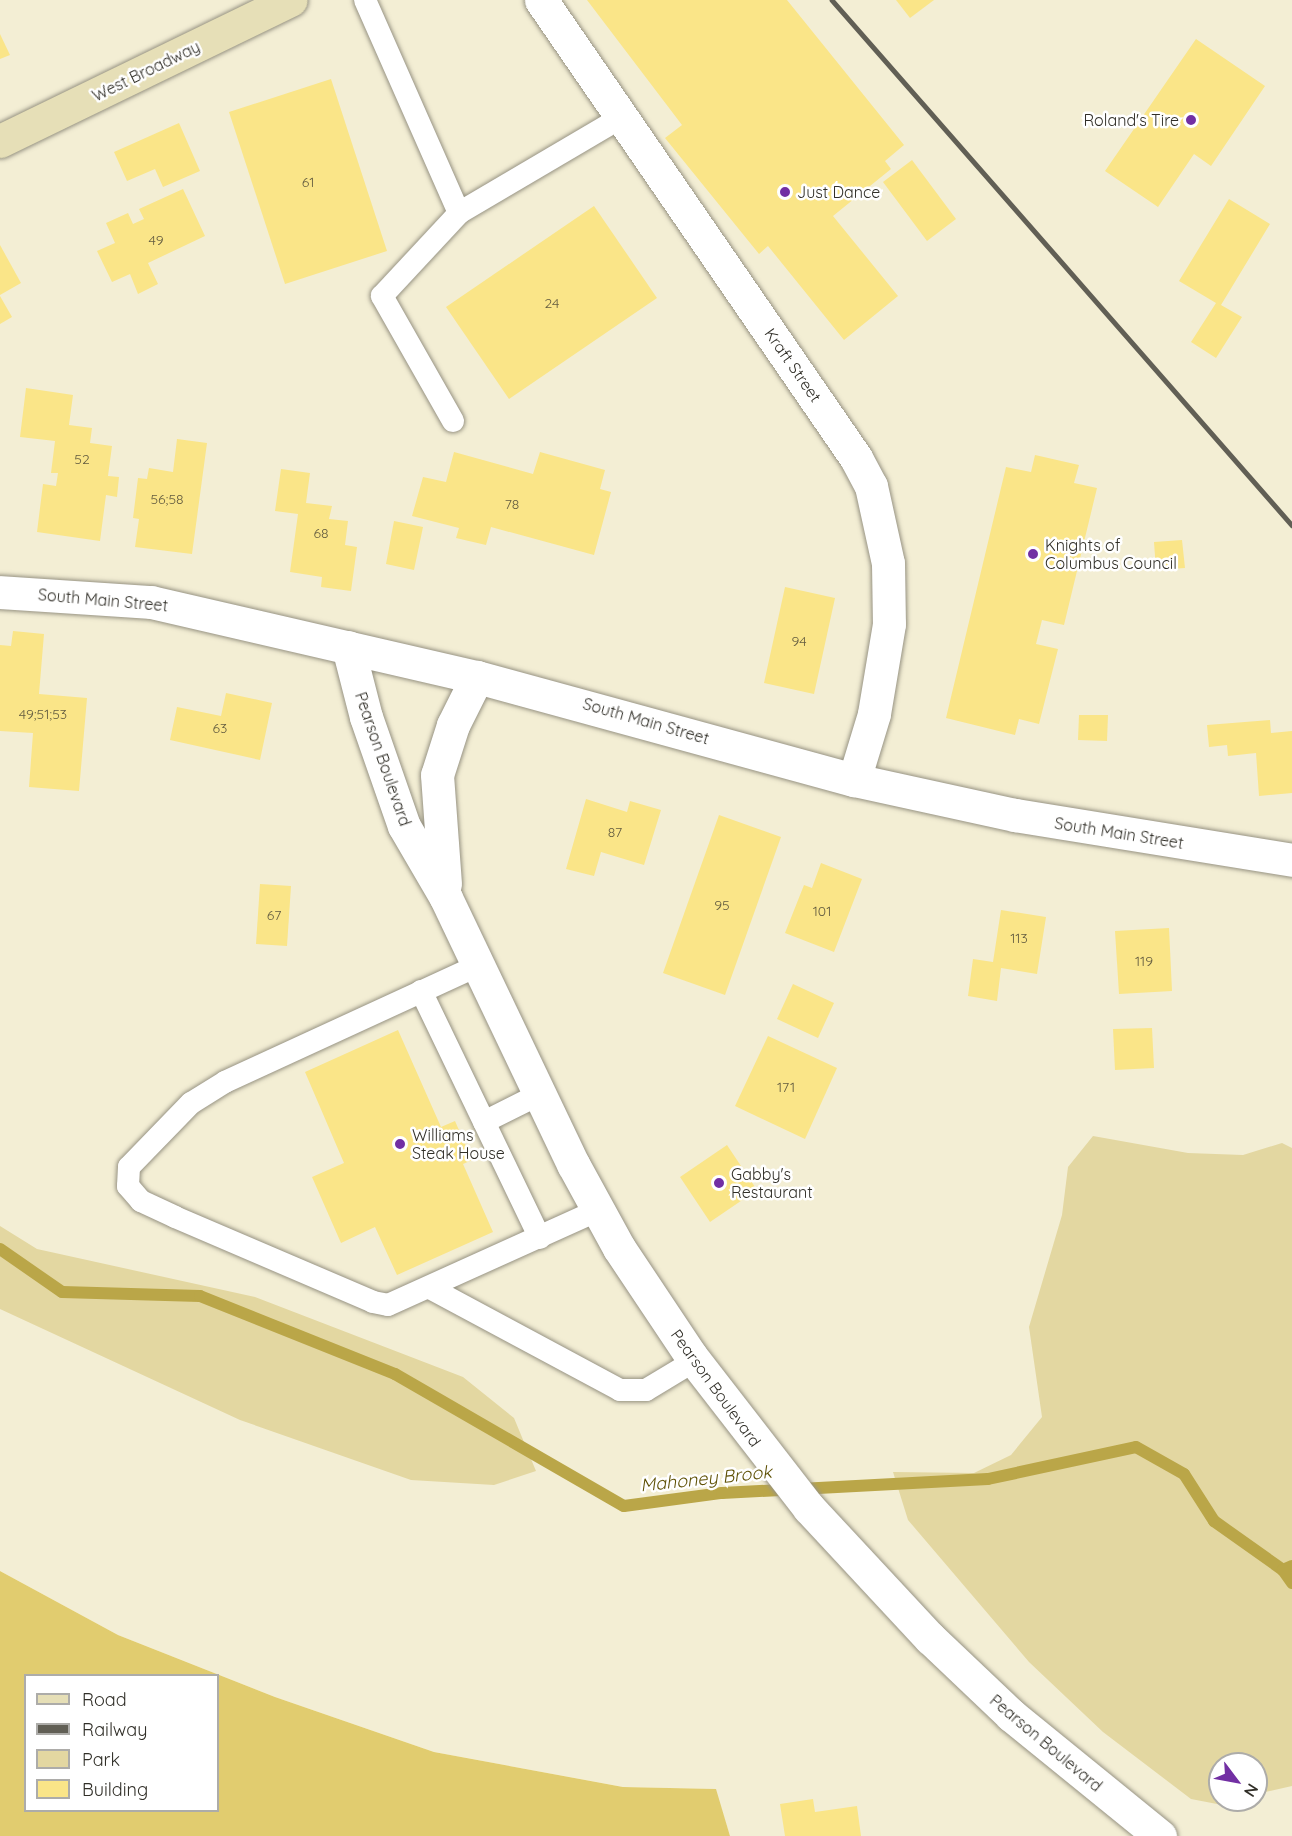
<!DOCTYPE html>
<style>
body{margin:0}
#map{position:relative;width:1292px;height:1836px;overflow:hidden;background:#fffbe9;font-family:Quicksand,sans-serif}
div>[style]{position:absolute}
.built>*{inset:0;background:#f3eed4}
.green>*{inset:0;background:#e3d7a1}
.forest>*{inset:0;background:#e1cc6f}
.stream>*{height:12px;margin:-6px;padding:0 6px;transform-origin:6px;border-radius:6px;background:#baa648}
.building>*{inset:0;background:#fae588}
.roads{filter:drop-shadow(0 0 2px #979383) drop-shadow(0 0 2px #979383)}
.service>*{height:22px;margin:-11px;padding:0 11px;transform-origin:11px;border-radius:11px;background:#fff}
.minor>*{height:33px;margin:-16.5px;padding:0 16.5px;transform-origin:16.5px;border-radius:16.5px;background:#fff}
.tertiary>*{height:33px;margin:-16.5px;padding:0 16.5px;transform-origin:16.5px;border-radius:16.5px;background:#fff}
.secondary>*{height:33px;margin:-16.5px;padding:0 16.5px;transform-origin:16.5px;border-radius:16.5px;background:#e6dfb7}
.rail>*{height:4.5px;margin:-2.25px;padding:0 2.25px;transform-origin:2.25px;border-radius:2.25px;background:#615f55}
.dots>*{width:16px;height:16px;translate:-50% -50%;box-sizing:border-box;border:3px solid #fff;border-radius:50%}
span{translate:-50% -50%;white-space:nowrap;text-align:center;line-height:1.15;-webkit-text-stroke:5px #fff;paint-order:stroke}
.number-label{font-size:14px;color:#635c40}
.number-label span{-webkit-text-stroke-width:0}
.street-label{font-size:16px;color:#312f28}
.poi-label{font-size:16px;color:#312f28}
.right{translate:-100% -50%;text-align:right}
.left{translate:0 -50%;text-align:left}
.water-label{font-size:18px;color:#5e5004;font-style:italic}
.legend{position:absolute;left:24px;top:1674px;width:195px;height:138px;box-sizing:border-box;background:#fff;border:2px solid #adaca9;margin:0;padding:8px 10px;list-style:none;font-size:18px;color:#312f28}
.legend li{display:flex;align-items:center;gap:12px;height:30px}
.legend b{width:30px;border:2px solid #adaca9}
.north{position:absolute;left:1208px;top:1752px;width:60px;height:60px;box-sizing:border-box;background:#fff;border:2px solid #adaca9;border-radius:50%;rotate:122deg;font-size:16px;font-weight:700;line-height:24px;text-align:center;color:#312f28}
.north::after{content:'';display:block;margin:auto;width:21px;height:27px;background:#722fa3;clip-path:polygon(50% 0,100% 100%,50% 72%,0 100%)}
</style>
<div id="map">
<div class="built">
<i style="clip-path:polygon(evenodd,0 0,1292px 0,1292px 1836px,730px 1836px,715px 1789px,623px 1787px,434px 1752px,275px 1697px,118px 1635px,0 1571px,0 0,1220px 1764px,1256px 1764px,1256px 1800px,1220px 1800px,1220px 1764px)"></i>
</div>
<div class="green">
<i style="clip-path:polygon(1093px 1136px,1188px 1153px,1243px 1155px,1282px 1143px,1292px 1148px,1292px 1786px,1256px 1794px,1256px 1764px,1220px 1764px,1220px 1800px,1232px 1800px,1217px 1804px,1191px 1799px,1103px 1732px,1029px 1662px,908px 1520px,893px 1472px,974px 1473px,1011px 1455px,1042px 1417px,1029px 1327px,1062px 1215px,1068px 1167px)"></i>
<i style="clip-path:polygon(0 1226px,37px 1249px,255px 1297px,463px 1377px,514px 1418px,536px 1471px,494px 1485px,411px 1480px,240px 1420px,0 1309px)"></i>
</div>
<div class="forest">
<i style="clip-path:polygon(evenodd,0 1571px,118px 1635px,275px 1697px,434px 1752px,623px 1787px,716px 1789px,730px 1836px,0 1836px,0 1571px,26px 1676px,218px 1676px,218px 1810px,26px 1810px,26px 1676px)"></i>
</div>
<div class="stream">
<i style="left:0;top:1249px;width:75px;rotate:34.7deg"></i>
<i style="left:62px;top:1292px;width:138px;rotate:1.7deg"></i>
<i style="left:200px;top:1296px;width:210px;rotate:21.8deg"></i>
<i style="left:395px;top:1374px;width:264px;rotate:30deg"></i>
<i style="left:624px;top:1506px;width:99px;rotate:-7.6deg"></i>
<i style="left:722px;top:1493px;width:266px;rotate:-3deg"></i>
<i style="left:988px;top:1479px;width:151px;rotate:-12.2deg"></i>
<i style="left:1136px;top:1447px;width:55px;rotate:29.4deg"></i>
<i style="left:1184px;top:1474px;width:56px;rotate:57.4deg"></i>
<i style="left:1214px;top:1521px;width:85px;rotate:35.4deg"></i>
<i style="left:1292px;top:1566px;width:10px;rotate:156deg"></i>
<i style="left:1283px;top:1570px;width:16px;rotate:55deg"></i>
</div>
<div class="building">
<i style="clip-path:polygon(587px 0,787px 0,904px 145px,885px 161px,891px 169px,833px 216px,898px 296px,844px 340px,768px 246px,759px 254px,665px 138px,682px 125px)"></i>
<i style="clip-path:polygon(896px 0,934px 0,910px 18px)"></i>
<i style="clip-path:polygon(0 34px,10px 55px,0 59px)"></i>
<i style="clip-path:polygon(1196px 39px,1265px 86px,1211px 166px,1194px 154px,1158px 207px,1105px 171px)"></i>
<i style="clip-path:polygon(331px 79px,387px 251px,285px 284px,229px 112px)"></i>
<i style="clip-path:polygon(179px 123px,200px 171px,163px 187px,155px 169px,127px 181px,114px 152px)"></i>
<i style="clip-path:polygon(912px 160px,956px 219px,927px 241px,883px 182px)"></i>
<i style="clip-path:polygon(183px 189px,205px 236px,148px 263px,158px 284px,138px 294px,130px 274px,112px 282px,97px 251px,115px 243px,106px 223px,128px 213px,133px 224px,144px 219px,139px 209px)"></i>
<i style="clip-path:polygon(1229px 199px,1270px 224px,1221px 305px,1242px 317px,1216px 358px,1191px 342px,1216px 303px,1179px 281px)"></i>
<i style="clip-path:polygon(594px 206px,657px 298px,509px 399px,446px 307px)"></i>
<i style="clip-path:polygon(0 245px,21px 283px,0 295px)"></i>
<i style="clip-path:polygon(0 296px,12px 317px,0 324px)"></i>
<i style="clip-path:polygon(26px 388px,73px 395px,69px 425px,92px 428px,90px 443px,112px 446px,108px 476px,119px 477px,117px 497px,106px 495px,100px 541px,37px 532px,43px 484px,56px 486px,58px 473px,51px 473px,55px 441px,20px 437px)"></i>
<i style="clip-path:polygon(177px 439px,207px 443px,192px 554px,135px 547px,139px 519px,133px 518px,138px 478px,147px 479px,149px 468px,173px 472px)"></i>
<i style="clip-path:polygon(454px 452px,533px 474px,540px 452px,605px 470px,600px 489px,611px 492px,594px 555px,491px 527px,486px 545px,456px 538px,459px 528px,412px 516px,423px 477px,446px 482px)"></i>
<i style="clip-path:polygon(1035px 455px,1079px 465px,1074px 483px,1097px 488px,1064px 625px,1042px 620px,1036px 644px,1058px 649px,1039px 724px,1019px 719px,1015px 735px,946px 718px,1006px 467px,1031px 472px)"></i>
<i style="clip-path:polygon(281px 469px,310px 473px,306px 503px,332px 506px,329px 519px,348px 521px,345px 545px,357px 547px,351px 591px,321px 587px,322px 577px,290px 572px,298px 514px,275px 511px)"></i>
<i style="clip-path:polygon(394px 521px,423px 527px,414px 570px,386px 564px)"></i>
<i style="clip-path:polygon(1182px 540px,1185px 568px,1156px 570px,1154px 542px)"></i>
<i style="clip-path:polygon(785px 587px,835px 598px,814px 694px,764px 683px)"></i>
<i style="clip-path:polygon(13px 631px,44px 634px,39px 694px,87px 698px,79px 791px,29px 787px,33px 733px,0 731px,0 645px,11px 646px)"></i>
<i style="clip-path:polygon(226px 693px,272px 703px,260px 760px,170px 740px,177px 707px,221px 716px)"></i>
<i style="clip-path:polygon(1079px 715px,1108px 715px,1107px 741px,1078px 740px)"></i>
<i style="clip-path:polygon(1270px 720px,1271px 733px,1292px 731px,1292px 793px,1259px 796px,1256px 753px,1228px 756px,1227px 745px,1209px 747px,1207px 725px)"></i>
<i style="clip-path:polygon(586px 799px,627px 812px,630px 801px,661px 810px,644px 865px,601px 852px,594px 876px,566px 869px)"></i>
<i style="clip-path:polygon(719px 815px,781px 837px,725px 995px,663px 973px)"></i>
<i style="clip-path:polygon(821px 863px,862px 879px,834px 952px,785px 933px,804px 885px,812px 888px)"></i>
<i style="clip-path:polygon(260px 884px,291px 886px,287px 946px,256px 944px)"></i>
<i style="clip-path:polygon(1001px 910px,1046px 917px,1037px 974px,1001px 968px,997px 1001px,968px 996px,973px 959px,993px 962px)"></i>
<i style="clip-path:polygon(1169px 928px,1172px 991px,1119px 994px,1115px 931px)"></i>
<i style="clip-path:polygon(793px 984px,834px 1003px,818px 1038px,777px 1019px)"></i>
<i style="clip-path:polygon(1152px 1028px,1154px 1068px,1115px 1070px,1113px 1029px)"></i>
<i style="clip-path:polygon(398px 1030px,441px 1127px,455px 1121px,472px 1160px,463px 1164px,493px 1232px,397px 1275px,375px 1227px,341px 1243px,312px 1177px,344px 1163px,305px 1072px)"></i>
<i style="clip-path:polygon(768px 1036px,837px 1068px,805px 1139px,735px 1106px)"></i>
<i style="clip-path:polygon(727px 1145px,757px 1190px,710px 1222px,680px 1177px)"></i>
<i style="clip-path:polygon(813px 1799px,815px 1812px,857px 1806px,861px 1836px,785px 1836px,780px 1804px)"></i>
</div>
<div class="roads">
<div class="service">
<i style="left:365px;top:0;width:233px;rotate:66.2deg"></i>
<i style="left:459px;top:213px;width:189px;rotate:-30.5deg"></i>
<i style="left:453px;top:421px;width:144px;rotate:-119.6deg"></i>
<i style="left:382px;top:296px;width:113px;rotate:-47.1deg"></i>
<i style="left:477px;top:966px;width:277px;rotate:155.3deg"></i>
<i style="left:225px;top:1082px;width:40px;rotate:148deg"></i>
<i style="left:191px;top:1103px;width:89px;rotate:134.1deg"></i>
<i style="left:129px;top:1167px;width:19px;rotate:93deg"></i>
<i style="left:128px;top:1186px;width:20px;rotate:49deg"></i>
<i style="left:141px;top:1201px;width:38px;rotate:25deg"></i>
<i style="left:175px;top:1217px;width:215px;rotate:23.2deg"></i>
<i style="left:373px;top:1302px;width:15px;rotate:11deg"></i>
<i style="left:388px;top:1305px;width:230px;rotate:-24.3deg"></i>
<i style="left:421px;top:991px;width:274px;rotate:64.3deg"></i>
<i style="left:484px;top:1122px;width:60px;rotate:-26.6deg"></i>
<i style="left:430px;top:1288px;width:216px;rotate:28.2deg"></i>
<i style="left:620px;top:1390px;width:26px"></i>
<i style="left:646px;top:1390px;width:56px;rotate:-31.1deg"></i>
</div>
<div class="minor">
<i style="left:541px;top:0;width:556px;rotate:55.48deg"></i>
<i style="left:856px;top:458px;width:32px;rotate:62deg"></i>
<i style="left:871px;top:486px;width:79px;rotate:77.6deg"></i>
<i style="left:888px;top:563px;width:61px;rotate:89.1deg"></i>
<i style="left:889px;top:624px;width:91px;rotate:99.5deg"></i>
<i style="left:874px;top:714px;width:69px;rotate:106.9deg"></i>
<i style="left:477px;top:677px;width:391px;rotate:15.3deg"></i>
<i style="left:854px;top:780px;width:165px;rotate:12.3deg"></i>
<i style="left:1015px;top:815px;width:281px;rotate:9.2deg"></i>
</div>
<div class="tertiary">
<i style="left:0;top:592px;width:151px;rotate:3.8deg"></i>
<i style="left:151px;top:602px;width:335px;rotate:13deg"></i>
<i style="left:477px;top:677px;width:54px;rotate:116.6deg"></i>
<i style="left:453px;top:725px;width:52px;rotate:107.7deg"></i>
<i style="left:437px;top:775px;width:109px;rotate:85.8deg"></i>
<i style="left:348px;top:647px;width:72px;rotate:75.6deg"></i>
<i style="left:366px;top:717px;width:115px;rotate:70.8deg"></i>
<i style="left:404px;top:826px;width:83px;rotate:59.7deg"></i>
<i style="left:446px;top:898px;width:295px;rotate:64.5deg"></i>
<i style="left:573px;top:1164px;width:96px;rotate:61.3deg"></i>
<i style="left:619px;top:1248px;width:130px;rotate:56.3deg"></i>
<i style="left:691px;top:1356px;width:192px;rotate:52.2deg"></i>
<i style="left:809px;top:1508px;width:178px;rotate:47.1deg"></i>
<i style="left:930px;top:1638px;width:112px;rotate:43.5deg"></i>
<i style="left:1011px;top:1715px;width:192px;rotate:39.1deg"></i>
</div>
<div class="secondary">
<i style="left:0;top:141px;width:323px;rotate:-25.9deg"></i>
</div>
</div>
<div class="rail">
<i style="left:832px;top:0;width:698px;rotate:48.78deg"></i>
</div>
<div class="dots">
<i style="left:1191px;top:120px;background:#722fa3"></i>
<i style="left:785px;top:192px;background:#722fa3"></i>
<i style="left:1033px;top:554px;background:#722fa3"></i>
<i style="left:400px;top:1144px;background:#722fa3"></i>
<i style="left:719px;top:1183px;background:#722fa3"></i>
</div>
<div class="number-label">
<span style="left:308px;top:182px">61</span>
<span style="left:156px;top:240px">49</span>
<span style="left:552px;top:303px">24</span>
<span style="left:82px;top:459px">52</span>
<span style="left:167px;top:499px">56;58</span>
<span style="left:512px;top:504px">78</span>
<span style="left:321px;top:533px">68</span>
<span style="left:799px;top:641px">94</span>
<span style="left:43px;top:714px">49;51;53</span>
<span style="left:220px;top:728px">63</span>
<span style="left:615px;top:832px">87</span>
<span style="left:722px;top:905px">95</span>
<span style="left:822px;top:911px">101</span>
<span style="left:274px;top:915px">67</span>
<span style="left:1019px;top:938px">113</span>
<span style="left:1144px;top:961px">119</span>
<span style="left:786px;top:1087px">171</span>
</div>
<div class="street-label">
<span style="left:146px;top:71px;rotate:-26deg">West Broadway</span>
<span style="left:793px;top:365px;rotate:55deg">Kraft Street</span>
<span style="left:103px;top:600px;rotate:5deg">South Main Street</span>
<span style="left:646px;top:721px;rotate:16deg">South Main Street</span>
<span style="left:383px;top:759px;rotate:71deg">Pearson Boulevard</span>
<span style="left:1119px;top:833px;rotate:9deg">South Main Street</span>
<span style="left:716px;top:1388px;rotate:54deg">Pearson Boulevard</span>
<span style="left:1046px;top:1743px;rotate:40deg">Pearson Boulevard</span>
</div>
<div class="poi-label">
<span class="right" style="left:1179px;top:120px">Roland's Tire</span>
<span class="left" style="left:797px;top:192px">Just Dance</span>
<span class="left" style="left:1045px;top:554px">Knights of<br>Columbus Council</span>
<span class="left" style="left:412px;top:1144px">Williams<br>Steak House</span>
<span class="left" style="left:731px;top:1183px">Gabby's<br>Restaurant</span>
</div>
<div class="water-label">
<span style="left:706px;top:1479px;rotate:-6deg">Mahoney Brook</span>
</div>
<ul class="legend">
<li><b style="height:8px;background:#e6dfb7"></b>Road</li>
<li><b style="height:8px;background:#615f55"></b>Railway</li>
<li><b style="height:16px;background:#e3d7a1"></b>Park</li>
<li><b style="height:16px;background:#fae588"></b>Building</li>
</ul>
<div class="north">N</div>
</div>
